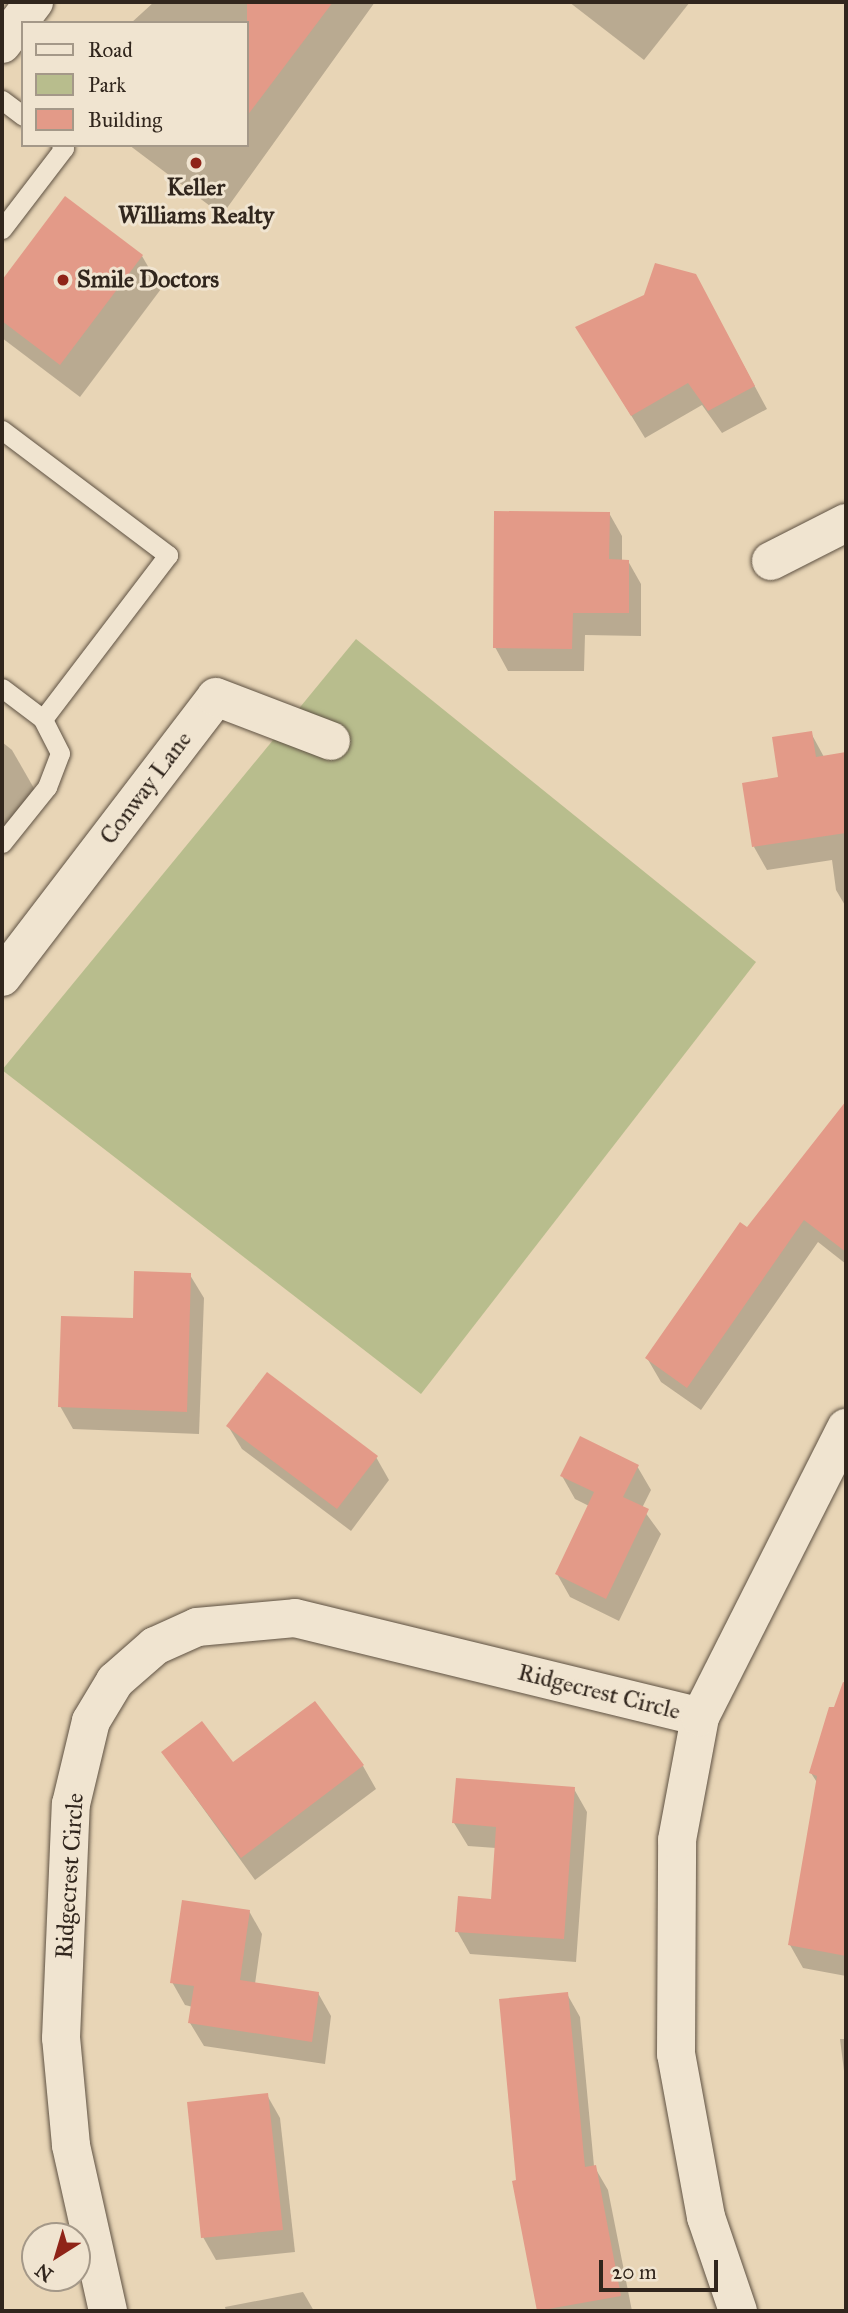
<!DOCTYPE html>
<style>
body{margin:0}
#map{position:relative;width:848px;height:2313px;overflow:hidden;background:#e8d5b6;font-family:"IM FELL Great Primer",serif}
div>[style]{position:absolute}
.green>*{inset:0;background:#b8bd8d}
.shadow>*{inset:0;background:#0003}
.building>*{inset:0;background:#e39a88}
.roads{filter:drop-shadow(0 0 2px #5f5243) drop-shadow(0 0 2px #5f5243)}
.lane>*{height:19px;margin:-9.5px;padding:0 9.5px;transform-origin:9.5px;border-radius:9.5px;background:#f0e4d0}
.street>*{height:38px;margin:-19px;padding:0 19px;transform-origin:19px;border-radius:19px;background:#f0e4d0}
.secondary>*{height:38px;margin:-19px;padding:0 19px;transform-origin:19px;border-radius:19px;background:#f0e4d0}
.dots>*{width:19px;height:19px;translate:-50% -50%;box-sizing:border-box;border:4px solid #f0e4d0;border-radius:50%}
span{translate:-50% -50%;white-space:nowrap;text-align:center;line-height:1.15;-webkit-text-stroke:6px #f0e4d0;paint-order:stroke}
.poi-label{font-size:24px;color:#31261d;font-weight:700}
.left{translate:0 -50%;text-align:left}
.street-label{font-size:24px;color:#31261d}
.frame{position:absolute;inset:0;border:4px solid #31261d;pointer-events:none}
.legend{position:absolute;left:21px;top:21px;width:228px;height:126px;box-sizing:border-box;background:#f0e4d0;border:2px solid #a49888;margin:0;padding:9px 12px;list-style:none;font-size:21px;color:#31261d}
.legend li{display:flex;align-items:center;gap:14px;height:35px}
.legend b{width:35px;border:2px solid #a49888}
.north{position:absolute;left:21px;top:2222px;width:70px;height:70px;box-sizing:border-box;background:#f0e4d0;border:2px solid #a49888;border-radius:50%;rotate:217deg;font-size:19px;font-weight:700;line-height:28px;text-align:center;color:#31261d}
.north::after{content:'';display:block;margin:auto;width:24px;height:32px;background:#8f2418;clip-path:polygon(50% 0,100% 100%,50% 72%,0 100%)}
.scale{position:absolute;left:599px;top:2260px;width:119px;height:32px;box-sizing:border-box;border:4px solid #31261d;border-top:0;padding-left:9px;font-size:21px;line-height:24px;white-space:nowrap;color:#31261d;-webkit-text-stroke:5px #f0e4d0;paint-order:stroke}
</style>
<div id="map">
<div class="green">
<i style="clip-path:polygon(356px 639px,756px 962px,421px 1394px,2px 1070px)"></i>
</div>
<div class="shadow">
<i style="clip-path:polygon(154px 2px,375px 2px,222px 215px,129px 145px,247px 145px,247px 23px,131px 23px)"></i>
<i style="clip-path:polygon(569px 2px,690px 2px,644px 60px)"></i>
<i style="clip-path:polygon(844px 2px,846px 2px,846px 73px,845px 71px)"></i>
<i style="clip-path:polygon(65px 198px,142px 256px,161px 289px,80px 397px,2px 338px,2px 283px)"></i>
<i style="clip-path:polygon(708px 299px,767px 409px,722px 433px,702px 405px,645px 438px,591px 350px)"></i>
<i style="clip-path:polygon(609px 513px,622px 536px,622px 561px,628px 561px,641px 584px,641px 636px,585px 635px,584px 671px,508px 671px,495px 647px)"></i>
<i style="clip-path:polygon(811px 733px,824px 757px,846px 754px,846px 907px,836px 890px,832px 860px,767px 870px,754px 847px,780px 779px)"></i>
<i style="clip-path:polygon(2px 742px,12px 750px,35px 790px,2px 834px)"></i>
<i style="clip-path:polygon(846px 1104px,846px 1264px,818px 1242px,701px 1410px,661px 1382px,647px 1358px)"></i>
<i style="clip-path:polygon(190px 1275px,204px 1298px,199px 1434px,73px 1429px,60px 1406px,135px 1320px)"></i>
<i style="clip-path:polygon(228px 1426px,376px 1457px,389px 1480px,351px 1531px,242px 1449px)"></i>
<i style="clip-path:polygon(637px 1466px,651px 1490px,642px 1508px,661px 1534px,619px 1621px,570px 1597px,557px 1574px,589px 1506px,575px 1499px,562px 1476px)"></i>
<i style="clip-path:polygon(846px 1680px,846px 1976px,803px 1968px,790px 1945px,818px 1784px,811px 1773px)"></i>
<i style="clip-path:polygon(163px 1753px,233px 1765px,363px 1766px,376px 1789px,255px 1880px)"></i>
<i style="clip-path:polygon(574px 1789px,587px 1812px,576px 1962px,470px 1954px,457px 1931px,493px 1901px,496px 1848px,468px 1846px,454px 1823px)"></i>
<i style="clip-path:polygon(249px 1911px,262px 1934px,255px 1984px,318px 1993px,331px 2016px,325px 2064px,204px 2046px,190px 2023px,193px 2007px,185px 2005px,172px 1982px)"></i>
<i style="clip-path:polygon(567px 1994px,580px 2017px,594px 2166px,608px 2190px,632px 2311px,539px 2311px,514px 2182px,518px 2181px)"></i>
<i style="clip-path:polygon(840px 2039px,846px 2039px,846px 2087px)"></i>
<i style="clip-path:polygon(267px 2095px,280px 2118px,295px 2252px,216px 2260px,203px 2237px)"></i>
<i style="clip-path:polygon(303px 2292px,314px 2311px,226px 2311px,225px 2307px)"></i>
</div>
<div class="building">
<i style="clip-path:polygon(247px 2px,333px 2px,247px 116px)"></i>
<i style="clip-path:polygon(65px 196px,143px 255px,60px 365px,2px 321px,2px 280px)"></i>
<i style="clip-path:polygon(655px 263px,696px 274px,755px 386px,708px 411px,688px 383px,631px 416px,575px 327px,644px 295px)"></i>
<i style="clip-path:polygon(494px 511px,610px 512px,609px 559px,629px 560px,629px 613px,573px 613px,572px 649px,493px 648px)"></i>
<i style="clip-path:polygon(812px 731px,816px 757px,846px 752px,846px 833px,752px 847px,742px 783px,778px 777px,772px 737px)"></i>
<i style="clip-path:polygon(846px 1101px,846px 1252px,804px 1220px,687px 1388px,645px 1358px,740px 1222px,747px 1227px)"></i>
<i style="clip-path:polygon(134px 1271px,191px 1273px,187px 1412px,58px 1407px,61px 1316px,133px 1318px)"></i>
<i style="clip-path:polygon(267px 1372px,378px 1456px,337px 1509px,226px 1426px)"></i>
<i style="clip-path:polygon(580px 1436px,639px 1465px,623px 1497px,649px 1509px,606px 1599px,555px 1574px,594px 1492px,560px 1476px)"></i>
<i style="clip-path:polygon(843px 1682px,846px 1683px,846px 1956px,788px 1945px,817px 1776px,809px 1773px,829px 1707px,834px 1707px)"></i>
<i style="clip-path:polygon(315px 1701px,364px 1765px,241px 1858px,161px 1752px,202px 1721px,233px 1762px)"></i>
<i style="clip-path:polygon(456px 1778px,575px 1787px,564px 1939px,455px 1932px,458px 1896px,491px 1899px,496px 1827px,452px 1823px)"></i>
<i style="clip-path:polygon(182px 1900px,250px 1910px,240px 1980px,319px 1992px,312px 2042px,188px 2023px,194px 1986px,170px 1983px)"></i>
<i style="clip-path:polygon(568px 1992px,585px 2167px,596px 2165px,621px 2296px,537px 2311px,512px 2181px,516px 2180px,499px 1999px)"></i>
<i style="clip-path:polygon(268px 2093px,283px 2230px,201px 2238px,187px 2102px)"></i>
</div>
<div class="roads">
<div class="lane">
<i style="left:2px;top:100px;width:26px;rotate:37deg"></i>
<i style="left:2px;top:229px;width:102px;rotate:-52.6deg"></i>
<i style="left:64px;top:148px;width:4px;rotate:-135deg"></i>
<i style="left:2px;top:430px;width:208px;rotate:37deg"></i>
<i style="left:168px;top:555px;width:206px;rotate:127.3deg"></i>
<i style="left:43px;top:719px;width:51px;rotate:-142.9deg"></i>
<i style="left:2px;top:843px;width:72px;rotate:-51.2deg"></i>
<i style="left:47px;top:787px;width:36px;rotate:-69deg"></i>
<i style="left:60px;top:753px;width:38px;rotate:-117deg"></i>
</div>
<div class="street">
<i style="left:771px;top:561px;width:84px;rotate:-26.9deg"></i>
<i style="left:2px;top:977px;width:352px;rotate:-52.6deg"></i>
<i style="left:216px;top:697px;width:123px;rotate:20.9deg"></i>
<i style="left:108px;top:2311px;width:170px;rotate:-102.6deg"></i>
<i style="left:71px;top:2145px;width:107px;rotate:-95.3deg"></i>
<i style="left:61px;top:2038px;width:234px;rotate:-87.6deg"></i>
<i style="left:71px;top:1804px;width:85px;rotate:-76.5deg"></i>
<i style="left:91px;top:1721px;width:47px;rotate:-59deg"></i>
<i style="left:115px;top:1681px;width:53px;rotate:-41.2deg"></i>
<i style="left:155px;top:1646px;width:46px;rotate:-24.3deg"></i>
<i style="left:197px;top:1627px;width:98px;rotate:-5.2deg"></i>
<i style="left:295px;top:1618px;width:417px;rotate:13.7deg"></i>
<i style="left:738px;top:2311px;width:99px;rotate:-108.8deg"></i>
<i style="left:706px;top:2217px;width:166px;rotate:-100.4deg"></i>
<i style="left:676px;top:2054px;width:214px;rotate:-89.7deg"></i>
<i style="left:677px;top:1840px;width:125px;rotate:-79.4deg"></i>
<i style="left:700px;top:1717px;width:324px;rotate:-63.2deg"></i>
</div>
<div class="secondary">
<i style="left:2px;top:44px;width:53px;rotate:-52.7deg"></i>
</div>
</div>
<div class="dots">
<i style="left:196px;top:163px;background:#8f2418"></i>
<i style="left:63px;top:280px;background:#8f2418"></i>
</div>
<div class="poi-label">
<span style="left:196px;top:202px">Keller<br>Williams Realty</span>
<span class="left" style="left:77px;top:280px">Smile Doctors</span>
</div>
<div class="street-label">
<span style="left:146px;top:788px;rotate:-53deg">Conway Lane</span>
<span style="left:599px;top:1692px;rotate:14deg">Ridgecrest Circle</span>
<span style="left:70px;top:1876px;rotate:-86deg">Ridgecrest Circle</span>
</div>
<div class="frame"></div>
<ul class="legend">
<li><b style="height:9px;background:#f0e4d0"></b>Road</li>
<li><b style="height:19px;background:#b8bd8d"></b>Park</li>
<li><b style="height:19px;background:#e39a88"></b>Building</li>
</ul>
<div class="north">N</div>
<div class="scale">20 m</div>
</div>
